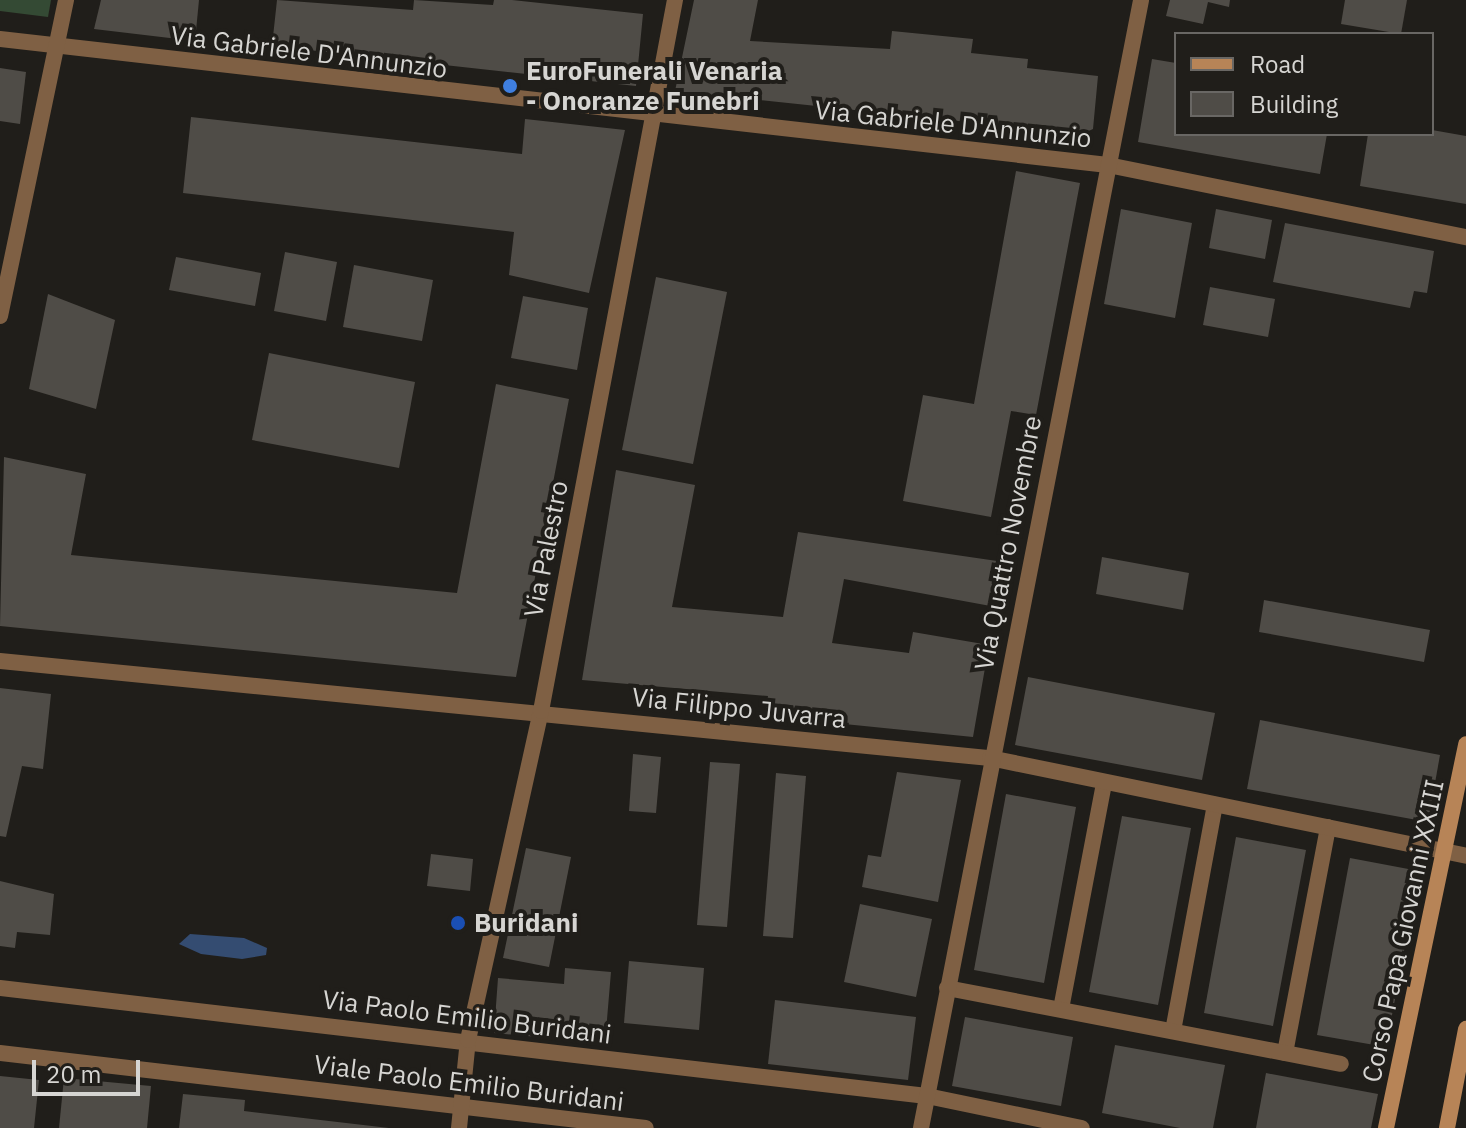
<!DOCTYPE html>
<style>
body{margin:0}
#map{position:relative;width:1466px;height:1128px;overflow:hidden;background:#201e1a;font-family:"IBM Plex Sans",sans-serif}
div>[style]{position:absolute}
.green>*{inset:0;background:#344a34}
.water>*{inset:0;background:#344c71}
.building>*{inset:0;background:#4f4c47}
.lane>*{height:16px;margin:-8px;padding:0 8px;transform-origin:8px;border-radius:8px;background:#7f6044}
.street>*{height:16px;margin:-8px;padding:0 8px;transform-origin:8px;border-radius:8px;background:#7f6044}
.secondary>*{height:16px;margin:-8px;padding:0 8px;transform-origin:8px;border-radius:8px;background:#b78457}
.dots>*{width:22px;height:22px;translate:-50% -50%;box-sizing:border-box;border:4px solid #201e1a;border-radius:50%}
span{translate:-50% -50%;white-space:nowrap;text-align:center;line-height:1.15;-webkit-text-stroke:8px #201e1a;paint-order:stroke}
.street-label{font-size:26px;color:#d6d5d2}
.poi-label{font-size:26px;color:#d6d5d2;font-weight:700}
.left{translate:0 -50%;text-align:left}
.legend{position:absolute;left:1174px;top:32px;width:260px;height:104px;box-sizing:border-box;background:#201e1a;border:2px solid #696764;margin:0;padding:10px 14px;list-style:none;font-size:24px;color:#d6d5d2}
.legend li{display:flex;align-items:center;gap:16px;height:40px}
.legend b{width:40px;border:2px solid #696764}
.scale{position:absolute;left:32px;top:1060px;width:108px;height:36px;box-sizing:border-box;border:4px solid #d6d5d2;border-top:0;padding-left:10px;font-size:24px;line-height:28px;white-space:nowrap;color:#d6d5d2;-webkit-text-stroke:6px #201e1a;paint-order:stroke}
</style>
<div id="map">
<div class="green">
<i style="clip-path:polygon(0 0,51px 0,48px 17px,0 11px)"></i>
</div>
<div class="water">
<i style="clip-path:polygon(190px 934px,244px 938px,267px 948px,266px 955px,242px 959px,201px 954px,179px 944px)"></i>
</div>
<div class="building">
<i style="clip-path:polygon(101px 0,199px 0,195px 41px,94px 29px)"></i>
<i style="clip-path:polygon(277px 0,413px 10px,414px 0,493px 5px,494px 0,512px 0,643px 14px,636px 86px,272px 46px)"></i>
<i style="clip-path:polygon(694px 0,758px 0,750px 41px,890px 49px,892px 31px,973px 39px,971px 53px,1028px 59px,1027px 68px,1098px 76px,1093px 129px,1082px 134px,675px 91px)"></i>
<i style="clip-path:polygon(1170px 0,1230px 0,1229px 7px,1208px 2px,1203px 24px,1166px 16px)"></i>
<i style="clip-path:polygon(1345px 0,1407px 0,1401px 34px,1341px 24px)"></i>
<i style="clip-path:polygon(1152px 59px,1176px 63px,1176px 134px,1327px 134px,1320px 174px,1138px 142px)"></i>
<i style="clip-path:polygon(0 68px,26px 72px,20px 124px,0 121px)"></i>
<i style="clip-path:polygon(191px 117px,522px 154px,525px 119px,625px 130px,589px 293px,509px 275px,514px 232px,183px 193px)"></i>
<i style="clip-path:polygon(1432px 130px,1466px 136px,1466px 204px,1360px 186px,1368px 134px)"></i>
<i style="clip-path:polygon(1016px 171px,1080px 183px,1036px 415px,1011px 411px,991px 517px,903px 501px,923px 395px,974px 404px)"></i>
<i style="clip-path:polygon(1121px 209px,1192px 223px,1175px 318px,1104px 304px)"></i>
<i style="clip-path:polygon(1216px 209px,1272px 220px,1265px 259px,1209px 248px)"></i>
<i style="clip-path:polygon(1285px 223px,1434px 251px,1427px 293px,1414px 291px,1410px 308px,1273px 282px)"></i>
<i style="clip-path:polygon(285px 252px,337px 262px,326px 321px,274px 311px)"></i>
<i style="clip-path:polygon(176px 257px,261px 273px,255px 306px,169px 290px)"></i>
<i style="clip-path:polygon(354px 265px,433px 280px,422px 341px,343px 327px)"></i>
<i style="clip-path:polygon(656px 277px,727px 292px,693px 464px,622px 450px)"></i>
<i style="clip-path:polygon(1210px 287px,1275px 299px,1268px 337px,1203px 325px)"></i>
<i style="clip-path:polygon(48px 294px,115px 320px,96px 409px,29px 389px)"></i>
<i style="clip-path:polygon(523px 296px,588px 308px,577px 370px,511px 358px)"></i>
<i style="clip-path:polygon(269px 353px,415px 382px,399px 468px,252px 440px)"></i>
<i style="clip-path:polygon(496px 384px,569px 399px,516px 677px,0 626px,4px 457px,86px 474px,71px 555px,457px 593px)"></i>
<i style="clip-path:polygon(616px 470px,695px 485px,672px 607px,783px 617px,798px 532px,1004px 562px,996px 607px,844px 579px,832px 643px,909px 653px,913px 632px,989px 645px,973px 737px,765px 716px,768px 696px,582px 680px)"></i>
<i style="clip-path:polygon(1102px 557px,1189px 573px,1183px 610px,1096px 594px)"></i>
<i style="clip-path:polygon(1264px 600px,1430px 630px,1424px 662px,1259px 632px)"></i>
<i style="clip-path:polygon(1028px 677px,1215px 713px,1202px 780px,1015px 745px)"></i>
<i style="clip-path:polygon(0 688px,51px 694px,43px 769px,22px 766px,6px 837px,0 836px)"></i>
<i style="clip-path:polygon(1260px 720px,1440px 755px,1428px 822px,1247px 789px)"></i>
<i style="clip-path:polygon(633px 754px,661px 757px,656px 813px,629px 811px)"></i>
<i style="clip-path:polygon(710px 762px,740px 764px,727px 927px,697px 925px)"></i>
<i style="clip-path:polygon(897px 772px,961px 780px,938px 902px,862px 887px,868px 855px,881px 857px)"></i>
<i style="clip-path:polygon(776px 773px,806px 776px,793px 938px,763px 936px)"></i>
<i style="clip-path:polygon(1006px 794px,1076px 807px,1044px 983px,974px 970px)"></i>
<i style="clip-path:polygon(1122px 816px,1191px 828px,1158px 1005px,1089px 992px)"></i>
<i style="clip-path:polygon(1236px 837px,1306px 850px,1273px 1026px,1204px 1013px)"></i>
<i style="clip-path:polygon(526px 848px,571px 857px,549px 967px,503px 958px)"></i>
<i style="clip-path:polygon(431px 854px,473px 859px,470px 891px,427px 886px)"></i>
<i style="clip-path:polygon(1350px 858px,1419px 871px,1386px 1047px,1317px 1035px)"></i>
<i style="clip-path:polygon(0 881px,54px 894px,50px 935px,17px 932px,15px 948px,0 946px)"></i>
<i style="clip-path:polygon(860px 904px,932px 919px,916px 997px,844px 982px)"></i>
<i style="clip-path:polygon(629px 961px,704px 968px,699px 1030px,624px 1023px)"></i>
<i style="clip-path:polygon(565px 968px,611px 972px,605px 1043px,494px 1033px,498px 978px,564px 984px)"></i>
<i style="clip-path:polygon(775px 1000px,916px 1017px,908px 1080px,768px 1064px)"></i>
<i style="clip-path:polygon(965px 1017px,1073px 1037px,1061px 1106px,952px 1086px)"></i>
<i style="clip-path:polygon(1115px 1045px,1225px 1065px,1213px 1128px,1180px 1128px,1102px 1113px)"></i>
<i style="clip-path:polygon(1266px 1073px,1378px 1094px,1371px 1128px,1256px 1128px)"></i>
<i style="clip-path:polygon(0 1076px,39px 1080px,34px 1128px,0 1128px)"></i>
<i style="clip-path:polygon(64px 1078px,151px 1086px,147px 1128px,59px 1128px)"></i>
<i style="clip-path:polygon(183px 1094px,245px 1100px,244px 1111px,389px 1128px,179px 1128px)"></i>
</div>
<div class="lane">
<i style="left:1061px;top:1009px;width:230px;rotate:-79.2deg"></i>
<i style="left:1173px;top:1031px;width:230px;rotate:-79.5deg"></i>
<i style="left:1285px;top:1053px;width:230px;rotate:-79.2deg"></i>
</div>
<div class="street">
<i style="left:0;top:39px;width:1115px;rotate:6.49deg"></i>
<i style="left:1108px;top:165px;width:365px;rotate:11.4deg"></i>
<i style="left:0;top:316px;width:323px;rotate:-78.2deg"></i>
<i style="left:0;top:661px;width:995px;rotate:5.6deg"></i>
<i style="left:990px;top:758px;width:486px;rotate:11.6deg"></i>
<i style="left:0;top:988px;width:933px;rotate:6.65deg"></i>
<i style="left:927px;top:1096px;width:158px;rotate:11.7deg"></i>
<i style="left:947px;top:988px;width:401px;rotate:10.9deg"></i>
<i style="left:0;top:1053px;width:650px;rotate:6.62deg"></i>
<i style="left:459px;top:1128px;width:88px;rotate:-84.2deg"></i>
<i style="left:468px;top:1040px;width:337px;rotate:-77.5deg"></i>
<i style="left:541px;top:711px;width:724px;rotate:-79.33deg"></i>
<i style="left:921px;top:1128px;width:1149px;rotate:-78.96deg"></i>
</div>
<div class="secondary">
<i style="left:1386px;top:1128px;width:392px;rotate:-78.2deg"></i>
<i style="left:1447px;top:1128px;width:101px;rotate:-79.1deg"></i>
</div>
<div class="dots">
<i style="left:510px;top:86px;background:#3f7fe0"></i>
<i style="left:458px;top:923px;background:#1a4fb4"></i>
</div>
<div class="street-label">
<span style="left:309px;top:52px;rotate:7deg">Via Gabriele D'Annunzio</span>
<span style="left:953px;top:124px;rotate:6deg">Via Gabriele D'Annunzio</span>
<span style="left:1008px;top:543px;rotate:-79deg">Via Quattro Novembre</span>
<span style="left:546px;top:549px;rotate:-79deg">Via Palestro</span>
<span style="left:739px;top:708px;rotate:6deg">Via Filippo Juvarra</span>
<span style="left:1403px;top:931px;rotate:-78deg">Corso Papa Giovanni XXIII</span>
<span style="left:467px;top:1017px;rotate:7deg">Via Paolo Emilio Buridani</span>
<span style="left:469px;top:1083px;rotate:7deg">Viale Paolo Emilio Buridani</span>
</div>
<div class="poi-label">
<span class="left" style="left:526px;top:86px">EuroFunerali Venaria<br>- Onoranze Funebri</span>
<span class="left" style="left:474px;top:923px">Buridani</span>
</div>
<ul class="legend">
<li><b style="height:10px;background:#b78457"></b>Road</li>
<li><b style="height:22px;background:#4f4c47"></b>Building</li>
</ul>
<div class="scale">20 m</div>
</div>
